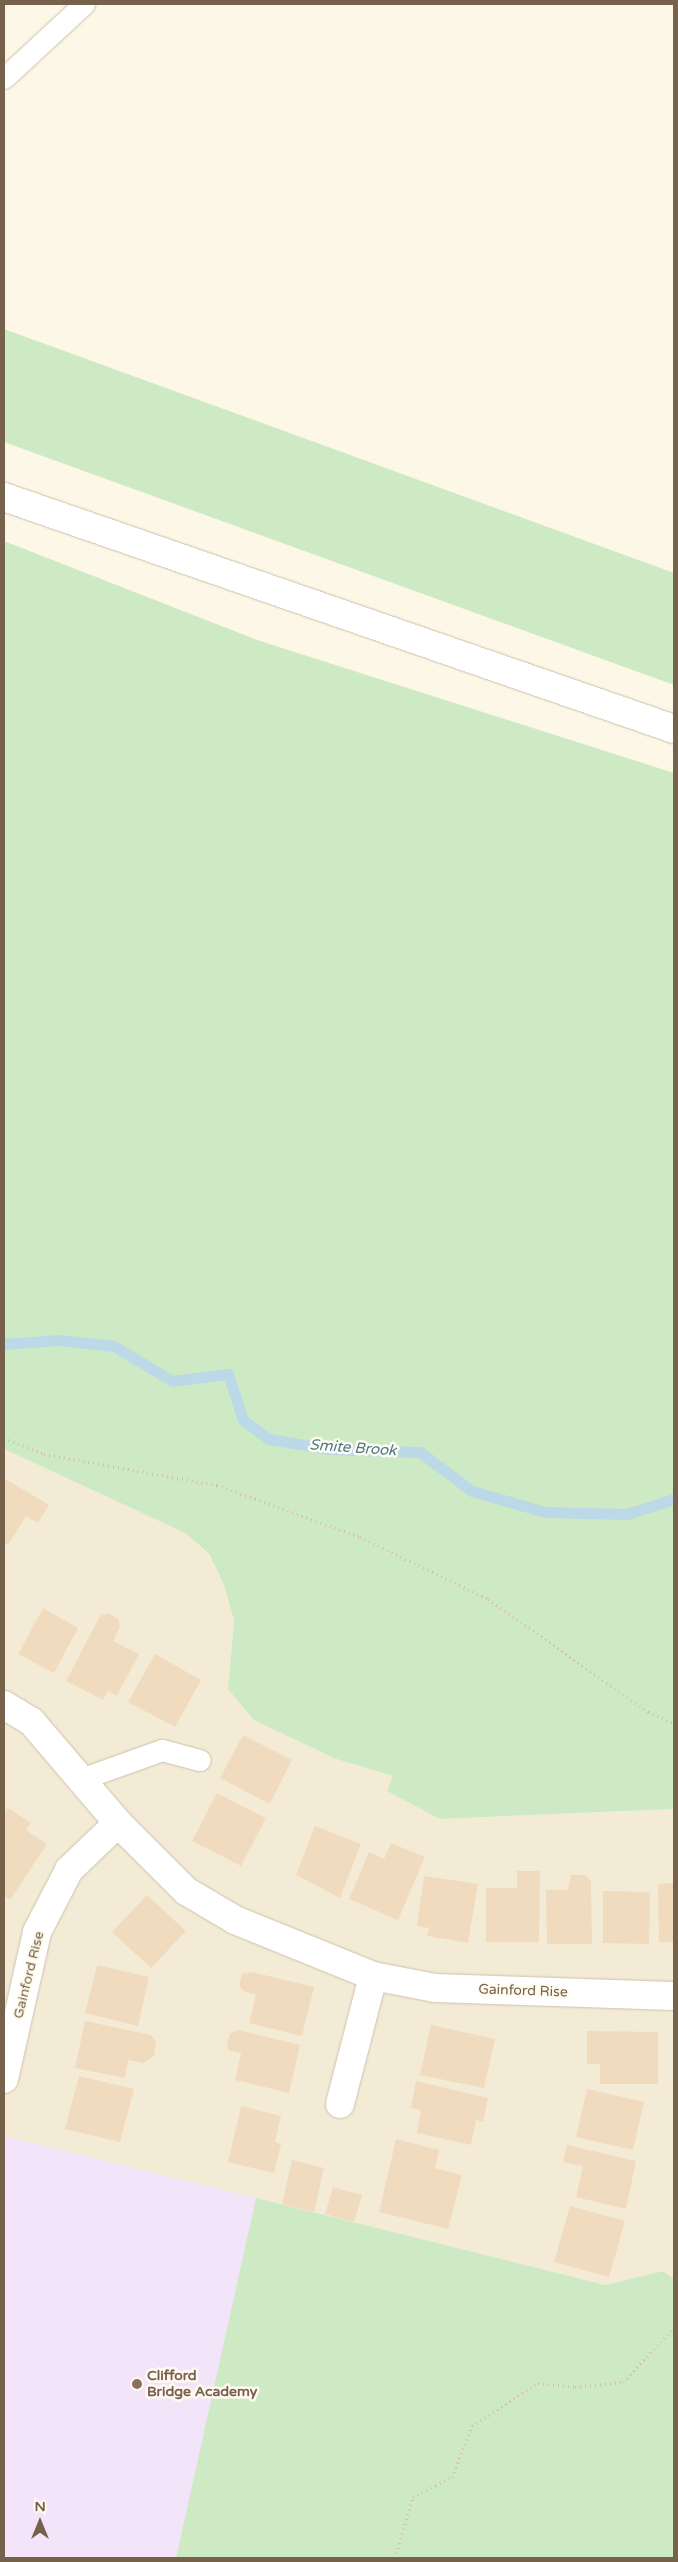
<!DOCTYPE html>
<style>
body{margin:0}
#map{position:relative;width:678px;height:2562px;overflow:hidden;background:#fcf7e7;font-family:"Varela Round",sans-serif}
div>[style]{position:absolute}
.residential>*{inset:0;background:#f4ebd6}
.education>*{inset:0;background:#f4e4f9}
.green>*{inset:0;background:#ceeac5}
.stream>*{height:11px;margin:-5.5px;padding:0 5.5px;transform-origin:5.5px;border-radius:5.5px;background:#bbd9e6}
.building>*{inset:0;background:#f1dbbf}
.path>*{height:3px;margin-top:-1.5px;transform-origin:0;background:repeating-linear-gradient(90deg,#d7bfa2 0 1px,transparent 0 5px)}
.roads{filter:drop-shadow(0 0 1px #cec1ad) drop-shadow(0 0 1px #cec1ad)}
.lane>*{height:21px;margin:-10.5px;padding:0 10.5px;transform-origin:10.5px;border-radius:10.5px;background:#fff}
.street>*{height:28px;margin:-14px;padding:0 14px;transform-origin:14px;border-radius:14px;background:#fff}
.secondary>*{height:28px;margin:-14px;padding:0 14px;transform-origin:14px;border-radius:14px;background:#fff}
.dots>*{width:14px;height:14px;translate:-50% -50%;box-sizing:border-box;border:2px solid #fffbee;border-radius:50%}
span{translate:-50% -50%;white-space:nowrap;text-align:center;line-height:1.15;-webkit-text-stroke:5px #fffbee;paint-order:stroke}
.street-label{font-size:14px;color:#76614b}
.education-label{font-size:14px;color:#785e54;font-weight:700}
.left{translate:0 -50%;text-align:left}
.water-label{font-size:15px;color:#487890;font-style:italic}
.frame{position:absolute;inset:0;border:5px solid #76614b;pointer-events:none}
.north{position:absolute;left:15px;top:2497px;width:50px;height:50px;-webkit-text-stroke:4px #fffbee;paint-order:stroke;rotate:0deg;font-size:14px;font-weight:700;line-height:20px;text-align:center;color:#76614b}
.north::after{content:'';display:block;margin:auto;width:18px;height:22px;background:#76614b;clip-path:polygon(50% 0,100% 100%,50% 72%,0 100%)}
</style>
<div id="map">
<div class="residential">
<i style="clip-path:polygon(4px 1449px,185px 1533px,209px 1555px,224px 1585px,234px 1622px,228px 1689px,336px 1759px,393px 1776px,440px 1819px,674px 1809px,674px 2279px,663px 2271px,605px 2285px,4px 2136px)"></i>
</div>
<div class="education">
<i style="clip-path:polygon(4px 2136px,305px 2210px,237px 2558px,4px 2558px)"></i>
</div>
<div class="green">
<i style="clip-path:polygon(4px 329px,674px 573px,674px 685px,4px 442px)"></i>
<i style="clip-path:polygon(4px 541px,257px 640px,674px 773px,674px 1809px,440px 1819px,387px 1791px,393px 1776px,336px 1759px,254px 1720px,228px 1689px,234px 1621px,224px 1585px,209px 1554px,185px 1533px,4px 1449px)"></i>
<i style="clip-path:polygon(256px 2198px,605px 2285px,663px 2271px,674px 2279px,674px 2558px,176px 2558px)"></i>
</div>
<div class="stream">
<i style="left:4px;top:1344px;width:56px;rotate:-4.1deg"></i>
<i style="left:60px;top:1340px;width:54px;rotate:6.3deg"></i>
<i style="left:114px;top:1346px;width:68px;rotate:31.1deg"></i>
<i style="left:172px;top:1381px;width:56px;rotate:-7.1deg"></i>
<i style="left:228px;top:1374px;width:48px;rotate:71.9deg"></i>
<i style="left:243px;top:1420px;width:32px;rotate:36deg"></i>
<i style="left:269px;top:1439px;width:61px;rotate:9.5deg"></i>
<i style="left:329px;top:1449px;width:91px;rotate:1.9deg"></i>
<i style="left:420px;top:1452px;width:65px;rotate:36.9deg"></i>
<i style="left:472px;top:1491px;width:76px;rotate:16deg"></i>
<i style="left:545px;top:1512px;width:82px;rotate:1.4deg"></i>
<i style="left:627px;top:1514px;width:49px;rotate:-17.7deg"></i>
</div>
<div class="building">
<i style="clip-path:polygon(4px 1478px,49px 1505px,38px 1523px,26px 1516px,8px 1545px,4px 1542px)"></i>
<i style="clip-path:polygon(43px 1608px,78px 1628px,54px 1673px,18px 1654px)"></i>
<i style="clip-path:polygon(108px 1613px,118px 1619px,120px 1627px,113px 1641px,139px 1654px,117px 1696px,108px 1691px,103px 1700px,66px 1681px,100px 1616px)"></i>
<i style="clip-path:polygon(155px 1654px,201px 1680px,175px 1727px,128px 1702px)"></i>
<i style="clip-path:polygon(243px 1735px,292px 1760px,270px 1804px,220px 1778px)"></i>
<i style="clip-path:polygon(217px 1793px,266px 1818px,241px 1866px,192px 1841px)"></i>
<i style="clip-path:polygon(8px 1808px,31px 1823px,26px 1830px,47px 1844px,10px 1900px,4px 1896px,4px 1815px)"></i>
<i style="clip-path:polygon(315px 1826px,361px 1844px,340px 1898px,296px 1875px)"></i>
<i style="clip-path:polygon(391px 1843px,425px 1857px,398px 1920px,349px 1899px,369px 1852px,384px 1859px)"></i>
<i style="clip-path:polygon(517px 1871px,540px 1871px,539px 1942px,486px 1942px,486px 1888px,517px 1888px)"></i>
<i style="clip-path:polygon(571px 1875px,585px 1875px,591px 1881px,592px 1944px,547px 1944px,546px 1890px,568px 1890px)"></i>
<i style="clip-path:polygon(424px 1876px,478px 1884px,468px 1943px,427px 1936px,429px 1928px,417px 1926px)"></i>
<i style="clip-path:polygon(674px 1883px,674px 1942px,659px 1942px,658px 1884px)"></i>
<i style="clip-path:polygon(603px 1891px,650px 1892px,649px 1944px,603px 1943px)"></i>
<i style="clip-path:polygon(147px 1895px,186px 1931px,151px 1968px,112px 1932px)"></i>
<i style="clip-path:polygon(97px 1965px,149px 1977px,138px 2026px,85px 2013px)"></i>
<i style="clip-path:polygon(252px 1972px,314px 1987px,302px 2036px,249px 2023px,256px 1995px,243px 1991px,239px 1985px,242px 1974px)"></i>
<i style="clip-path:polygon(85px 2021px,151px 2035px,156px 2042px,154px 2056px,143px 2063px,128px 2060px,125px 2078px,75px 2068px)"></i>
<i style="clip-path:polygon(431px 2025px,495px 2039px,484px 2088px,420px 2075px)"></i>
<i style="clip-path:polygon(238px 2030px,300px 2045px,289px 2093px,235px 2080px,241px 2053px,229px 2051px,227px 2043px,230px 2034px)"></i>
<i style="clip-path:polygon(587px 2031px,658px 2032px,658px 2084px,600px 2084px,600px 2064px,587px 2064px)"></i>
<i style="clip-path:polygon(79px 2076px,134px 2089px,120px 2142px,65px 2129px)"></i>
<i style="clip-path:polygon(416px 2081px,488px 2098px,483px 2122px,476px 2120px,471px 2145px,417px 2133px,421px 2110px,411px 2108px)"></i>
<i style="clip-path:polygon(587px 2089px,644px 2102px,633px 2150px,576px 2137px)"></i>
<i style="clip-path:polygon(241px 2106px,281px 2116px,275px 2142px,281px 2144px,274px 2173px,228px 2162px)"></i>
<i style="clip-path:polygon(396px 2139px,439px 2150px,435px 2168px,462px 2175px,448px 2229px,379px 2212px)"></i>
<i style="clip-path:polygon(567px 2145px,636px 2161px,626px 2209px,576px 2197px,583px 2166px,563px 2162px)"></i>
<i style="clip-path:polygon(292px 2160px,324px 2168px,314px 2212px,282px 2204px)"></i>
<i style="clip-path:polygon(333px 2187px,362px 2195px,354px 2222px,325px 2214px)"></i>
<i style="clip-path:polygon(570px 2206px,625px 2221px,609px 2277px,554px 2262px)"></i>
</div>
<div class="path">
<i style="left:4px;top:1438px;width:43px;rotate:21.8deg"></i>
<i style="left:44px;top:1454px;width:176px;rotate:10.2deg"></i>
<i style="left:217px;top:1485px;width:152px;rotate:20deg"></i>
<i style="left:360px;top:1537px;width:142px;rotate:25.8deg"></i>
<i style="left:488px;top:1599px;width:196px;rotate:35.2deg"></i>
<i style="left:648px;top:1712px;width:28px;rotate:23deg"></i>
<i style="left:395px;top:2558px;width:64px;rotate:-73.6deg"></i>
<i style="left:413px;top:2497px;width:44px;rotate:-27.1deg"></i>
<i style="left:452px;top:2477px;width:55px;rotate:-68.6deg"></i>
<i style="left:472px;top:2426px;width:79px;rotate:-33.1deg"></i>
<i style="left:538px;top:2383px;width:37px;rotate:6deg"></i>
<i style="left:575px;top:2387px;width:48px;rotate:-5.9deg"></i>
<i style="left:623px;top:2382px;width:74px;rotate:-46.6deg"></i>
</div>
<div class="roads">
<div class="lane">
<i style="left:4px;top:78px;width:109px;rotate:-42.8deg"></i>
<i style="left:81px;top:1779px;width:86px;rotate:-19.7deg"></i>
<i style="left:162px;top:1750px;width:39px;rotate:15deg"></i>
</div>
<div class="street">
<i style="left:4px;top:1705px;width:31px;rotate:31deg"></i>
<i style="left:31px;top:1721px;width:134px;rotate:49.5deg"></i>
<i style="left:118px;top:1823px;width:96px;rotate:45deg"></i>
<i style="left:186px;top:1891px;width:57px;rotate:30.6deg"></i>
<i style="left:235px;top:1920px;width:149px;rotate:22.1deg"></i>
<i style="left:373px;top:1976px;width:63px;rotate:11deg"></i>
<i style="left:435px;top:1988px;width:239px;rotate:1.9deg"></i>
<i style="left:4px;top:2079px;width:151px;rotate:-77.3deg"></i>
<i style="left:37px;top:1932px;width:70px;rotate:-62.7deg"></i>
<i style="left:69px;top:1870px;width:68px;rotate:-43.8deg"></i>
<i style="left:340px;top:2104px;width:132px;rotate:-75.5deg"></i>
</div>
<div class="secondary">
<i style="left:4px;top:497px;width:709px;rotate:19.1deg"></i>
</div>
</div>
<div class="dots">
<i style="left:137px;top:2384px;background:#8d6e63"></i>
</div>
<div class="street-label">
<span style="left:29px;top:1975px;rotate:-76deg">Gainford Rise</span>
<span style="left:523px;top:1991px;rotate:2deg">Gainford Rise</span>
</div>
<div class="education-label">
<span class="left" style="left:147px;top:2384px">Clifford<br>Bridge Academy</span>
</div>
<div class="water-label">
<span style="left:353px;top:1448px;rotate:4deg">Smite Brook</span>
</div>
<div class="frame"></div>
<div class="north">N</div>
</div>
